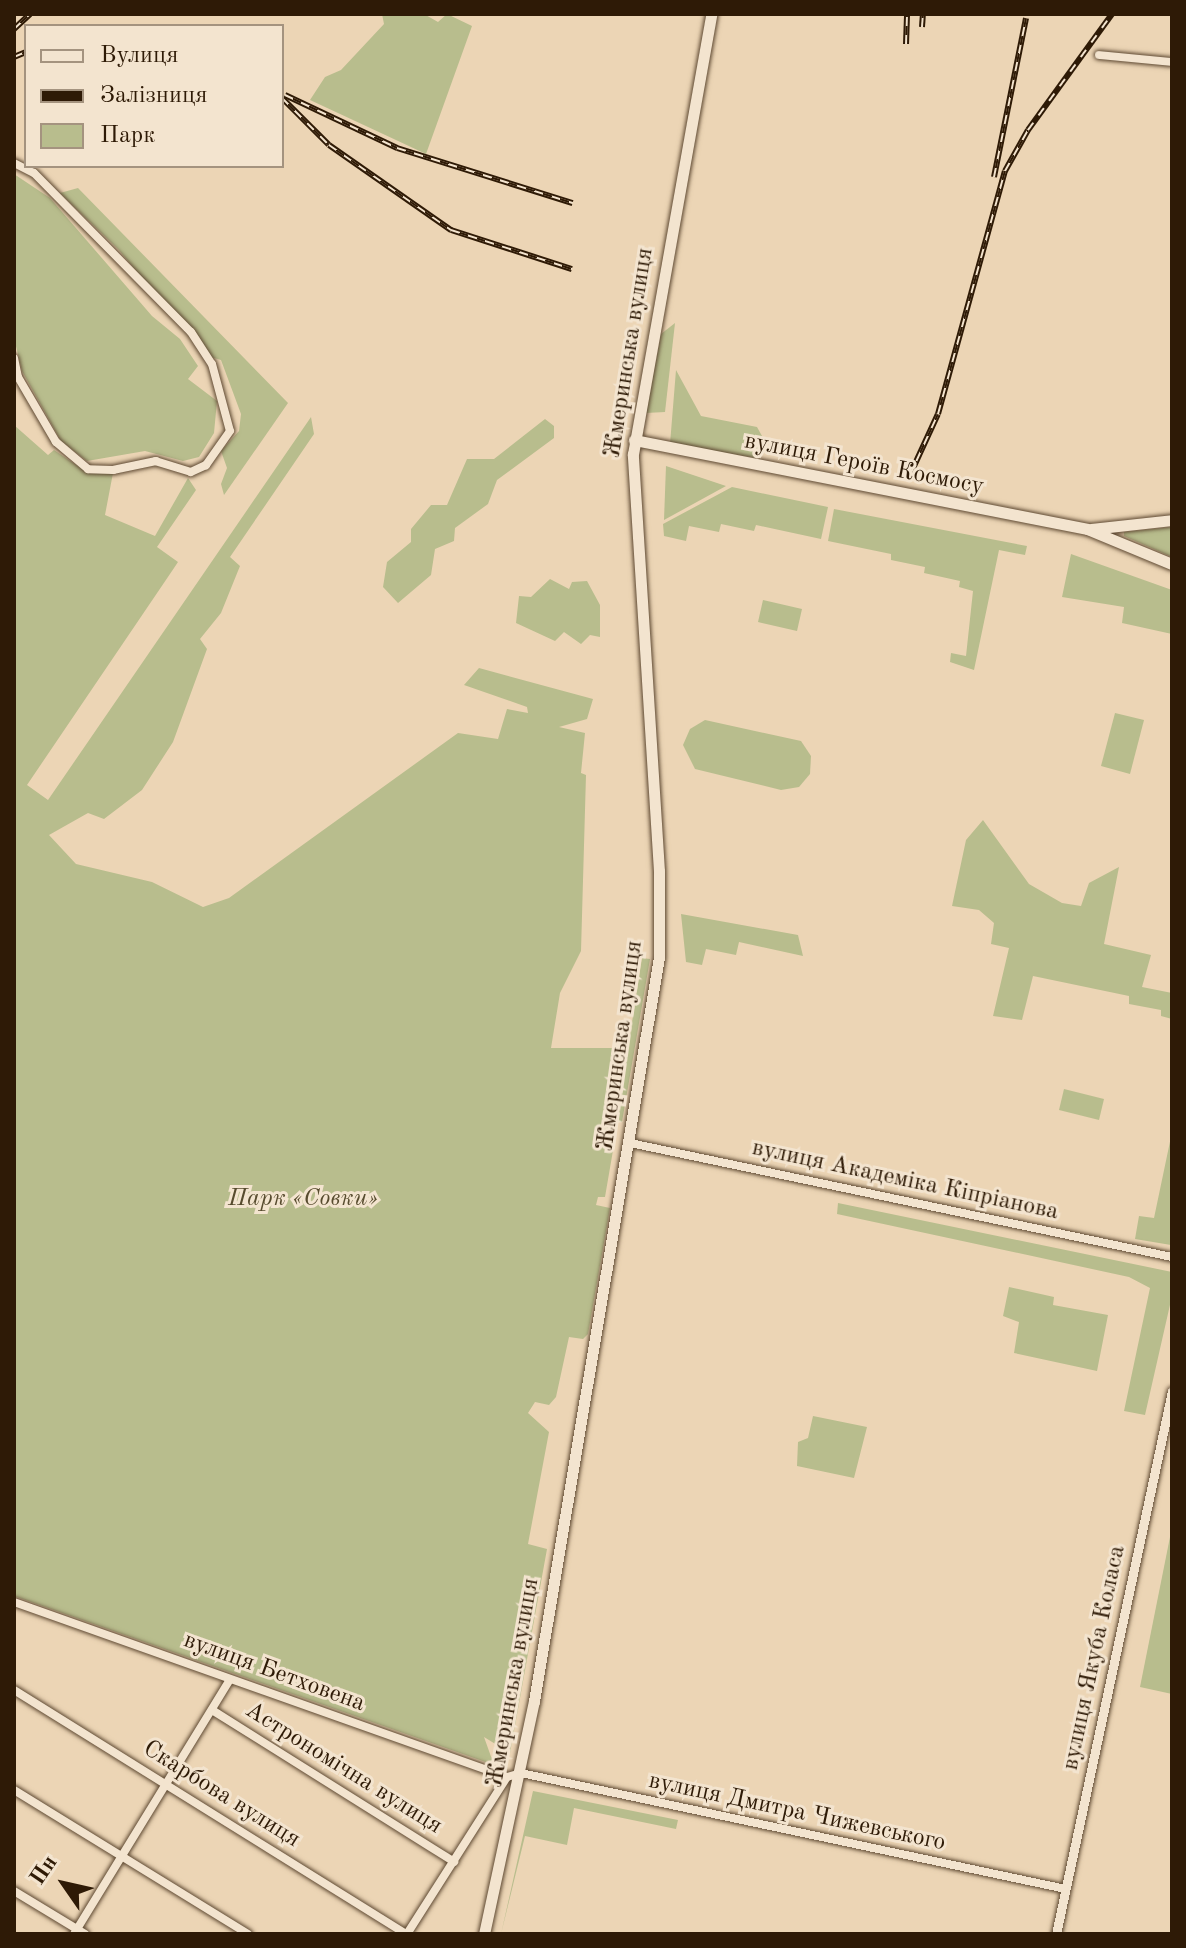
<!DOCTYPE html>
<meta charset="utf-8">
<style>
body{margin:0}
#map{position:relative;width:1186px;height:1948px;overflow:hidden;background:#ecd5b5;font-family:"Old Standard TT",serif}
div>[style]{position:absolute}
.green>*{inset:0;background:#b8bd8d}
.roads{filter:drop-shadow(0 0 2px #5e4932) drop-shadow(0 0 2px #5e4932)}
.minor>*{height:8px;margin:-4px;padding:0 4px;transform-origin:4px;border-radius:4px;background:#f3e4cf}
.tertiary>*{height:9px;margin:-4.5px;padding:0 4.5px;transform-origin:4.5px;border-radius:4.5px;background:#f3e4cf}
.secondary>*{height:11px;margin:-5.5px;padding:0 5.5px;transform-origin:5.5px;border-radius:5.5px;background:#f3e4cf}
.rail>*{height:6px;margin-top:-3px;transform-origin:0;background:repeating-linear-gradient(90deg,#f3e4cf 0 9px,#2e1a06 0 18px);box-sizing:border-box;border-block:2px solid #2e1a06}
span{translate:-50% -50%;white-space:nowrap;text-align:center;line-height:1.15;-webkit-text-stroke:6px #f3e4cf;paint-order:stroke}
.street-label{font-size:24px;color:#2e1a06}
.park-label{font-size:24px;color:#574b2e;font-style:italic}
.frame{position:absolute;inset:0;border:16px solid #2e1a06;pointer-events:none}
.legend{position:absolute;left:24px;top:24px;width:260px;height:144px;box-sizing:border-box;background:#f3e4cf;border:2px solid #a4937f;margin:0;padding:10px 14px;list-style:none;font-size:24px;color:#2e1a06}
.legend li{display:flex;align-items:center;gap:16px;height:40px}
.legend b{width:40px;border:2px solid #a4937f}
.north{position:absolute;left:24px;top:1844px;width:80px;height:80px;-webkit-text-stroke:6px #f3e4cf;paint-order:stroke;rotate:304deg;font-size:22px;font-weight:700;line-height:32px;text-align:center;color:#2e1a06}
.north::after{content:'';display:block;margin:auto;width:28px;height:36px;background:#2e1a06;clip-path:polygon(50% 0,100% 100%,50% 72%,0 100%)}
</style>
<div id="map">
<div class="green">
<i style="clip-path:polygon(382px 14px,424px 14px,438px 22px,447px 14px,472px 26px,426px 154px,310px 100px,325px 77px,341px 70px,384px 24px)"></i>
<i style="clip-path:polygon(14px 174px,50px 198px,152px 316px,180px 339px,198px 366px,188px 379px,217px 401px,214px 433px,199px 457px,183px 461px,145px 451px,87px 461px,61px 441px,22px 371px,14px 338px)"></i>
<i style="clip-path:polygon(78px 188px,288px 403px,224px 495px,221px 484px,227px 468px,221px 451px,239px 431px,241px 414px,221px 360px,207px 356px,118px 249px,60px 193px)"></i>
<i style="clip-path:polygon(675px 323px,665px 412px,646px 413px,661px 334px)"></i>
<i style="clip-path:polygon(676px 370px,701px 416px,757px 427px,762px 436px,756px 458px,670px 444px)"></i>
<i style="clip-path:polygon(311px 417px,314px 434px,230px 557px,240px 566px,221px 613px,200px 639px,207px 649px,173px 742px,142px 790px,104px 819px,88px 813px,49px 835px,76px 864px,152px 882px,203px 907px,229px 898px,458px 733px,498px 739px,507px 709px,528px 713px,527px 707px,464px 685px,479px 668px,593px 699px,587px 719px,559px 727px,585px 733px,581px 773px,586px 775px,581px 951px,560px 993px,551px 1048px,628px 1048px,642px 958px,650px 959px,622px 1122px,610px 1122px,609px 1129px,616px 1133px,605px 1197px,598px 1197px,596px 1205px,610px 1208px,588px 1334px,583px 1339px,569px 1337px,556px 1397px,549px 1405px,535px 1402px,528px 1413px,549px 1432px,528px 1544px,547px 1549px,510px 1753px,484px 1737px,494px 1765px,14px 1596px,14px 425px,48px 455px,54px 450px,88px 473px,113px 473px,105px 515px,155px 536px,188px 478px,196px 490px,157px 547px,178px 562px,172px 571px,27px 785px,48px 800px)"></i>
<i style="clip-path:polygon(545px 419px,554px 426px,554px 438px,497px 480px,488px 504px,455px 528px,454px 541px,435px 549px,431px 575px,398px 603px,383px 587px,387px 562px,411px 542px,411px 529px,431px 505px,447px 505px,467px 459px,494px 459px)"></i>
<i style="clip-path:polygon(666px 466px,726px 486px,664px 520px)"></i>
<i style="clip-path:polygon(732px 487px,828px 507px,821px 539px,756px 525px,754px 531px,721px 524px,719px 532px,689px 526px,686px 541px,664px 536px,663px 524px)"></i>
<i style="clip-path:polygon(834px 509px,1027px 546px,1025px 555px,999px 550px,974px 670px,950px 662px,951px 653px,966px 656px,973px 591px,959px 587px,960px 581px,924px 573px,925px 567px,891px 560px,891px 554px,828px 541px)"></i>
<i style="clip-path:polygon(1172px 527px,1172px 557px,1124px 536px,1124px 532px)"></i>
<i style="clip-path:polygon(1071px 554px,1172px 590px,1172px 634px,1122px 623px,1124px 607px,1062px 597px)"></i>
<i style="clip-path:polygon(550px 579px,569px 589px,572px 582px,587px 581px,600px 605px,600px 637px,590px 635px,581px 644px,564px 632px,555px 641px,516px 623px,519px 596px,531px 597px)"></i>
<i style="clip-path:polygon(763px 600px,802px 609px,797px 631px,758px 622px)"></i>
<i style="clip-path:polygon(1115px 713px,1144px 720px,1130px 774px,1101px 766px)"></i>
<i style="clip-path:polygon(705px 720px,801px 741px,811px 756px,810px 774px,799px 787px,781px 790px,695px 769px,683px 745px,690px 729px)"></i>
<i style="clip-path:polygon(983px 820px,1029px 884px,1062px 903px,1081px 906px,1089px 883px,1119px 867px,1104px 944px,1151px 955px,1142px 987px,1172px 993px,1172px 1019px,1161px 1016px,1161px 1010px,1129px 1004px,1129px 996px,1033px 976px,1022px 1020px,993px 1016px,1009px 948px,991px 944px,994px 923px,979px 910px,952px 906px,966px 840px)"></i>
<i style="clip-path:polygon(681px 914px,798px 935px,803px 956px,739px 942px,736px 955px,706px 949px,702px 965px,686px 962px)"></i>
<i style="clip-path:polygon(1064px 1089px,1104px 1099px,1099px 1120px,1059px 1110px)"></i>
<i style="clip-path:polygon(1172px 1132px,1172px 1244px,1171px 1245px,1135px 1239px,1139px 1216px,1154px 1218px)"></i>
<i style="clip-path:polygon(838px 1203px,1172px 1272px,1172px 1296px,1145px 1415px,1124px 1411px,1150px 1288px,1129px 1277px,837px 1214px)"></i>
<i style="clip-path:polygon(1009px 1287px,1054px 1297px,1053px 1305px,1108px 1315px,1097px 1371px,1014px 1353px,1019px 1322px,1003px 1316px)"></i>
<i style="clip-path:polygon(813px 1416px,867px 1427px,854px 1478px,797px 1466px,798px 1442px,808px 1438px)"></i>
<i style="clip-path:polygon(1172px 1527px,1172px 1694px,1140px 1687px)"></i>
<i style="clip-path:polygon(533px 1791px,678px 1820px,676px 1829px,574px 1808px,567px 1845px,525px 1836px,501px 1934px)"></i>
</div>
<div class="roads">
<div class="minor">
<i style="left:1099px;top:55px;width:73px;rotate:5.5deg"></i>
<i style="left:14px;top:163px;width:22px;rotate:27deg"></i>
<i style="left:34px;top:173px;width:223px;rotate:45.4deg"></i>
<i style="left:191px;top:332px;width:38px;rotate:57deg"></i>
<i style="left:212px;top:364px;width:69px;rotate:75deg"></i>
<i style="left:230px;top:431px;width:42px;rotate:125.2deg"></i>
<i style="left:206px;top:465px;width:17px;rotate:155deg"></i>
<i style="left:191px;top:472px;width:37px;rotate:-163deg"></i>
<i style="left:156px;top:461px;width:44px;rotate:168.2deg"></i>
<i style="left:113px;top:470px;width:25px;rotate:-178deg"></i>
<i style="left:88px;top:469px;width:42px;rotate:-139.8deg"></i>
<i style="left:56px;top:442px;width:75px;rotate:-120.3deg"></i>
<i style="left:18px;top:377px;width:19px;rotate:-102deg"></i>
<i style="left:630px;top:1143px;width:554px;rotate:11.88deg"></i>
<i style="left:14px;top:1602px;width:523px;rotate:19.54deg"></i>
<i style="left:507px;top:1777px;width:15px;rotate:-16deg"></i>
<i style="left:521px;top:1773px;width:557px;rotate:12.02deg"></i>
<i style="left:14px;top:1690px;width:462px;rotate:31.9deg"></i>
<i style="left:212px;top:1710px;width:286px;rotate:32.1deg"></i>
<i style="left:14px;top:1790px;width:275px;rotate:31.6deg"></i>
<i style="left:14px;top:1891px;width:83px;rotate:31.2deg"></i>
<i style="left:74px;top:1934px;width:297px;rotate:-58.5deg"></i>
<i style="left:407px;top:1934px;width:186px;rotate:-57.5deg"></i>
</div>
<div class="tertiary">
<i style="left:1056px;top:1934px;width:555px;rotate:-77.94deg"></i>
</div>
<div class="secondary">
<i style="left:634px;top:440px;width:462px;rotate:11.1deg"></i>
<i style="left:1087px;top:529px;width:92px;rotate:22.4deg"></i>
<i style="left:1091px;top:529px;width:81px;rotate:-6.3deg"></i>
<i style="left:484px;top:1934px;width:238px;rotate:-77.9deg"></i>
<i style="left:534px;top:1701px;width:754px;rotate:-80.46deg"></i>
<i style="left:659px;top:957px;width:86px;rotate:-90deg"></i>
<i style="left:659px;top:871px;width:418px;rotate:-93.6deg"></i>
<i style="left:633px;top:454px;width:447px;rotate:-79.9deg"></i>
</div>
</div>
<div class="rail">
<i style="left:922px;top:27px;width:13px;rotate:-86deg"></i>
<i style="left:14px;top:29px;width:22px;rotate:-43deg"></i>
<i style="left:906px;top:44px;width:30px;rotate:-88deg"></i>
<i style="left:14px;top:57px;width:13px;rotate:-23deg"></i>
<i style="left:285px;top:95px;width:124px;rotate:25.3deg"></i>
<i style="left:397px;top:148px;width:184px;rotate:17.4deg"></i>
<i style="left:282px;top:98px;width:66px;rotate:45deg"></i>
<i style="left:329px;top:145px;width:149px;rotate:34.9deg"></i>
<i style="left:451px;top:230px;width:127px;rotate:17.9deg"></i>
<i style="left:994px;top:177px;width:162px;rotate:-78.6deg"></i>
<i style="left:909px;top:477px;width:69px;rotate:-65.3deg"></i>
<i style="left:938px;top:414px;width:252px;rotate:-74.6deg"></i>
<i style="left:1005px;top:171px;width:47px;rotate:-60.7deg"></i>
<i style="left:1028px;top:130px;width:143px;rotate:-54.1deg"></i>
</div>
<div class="street-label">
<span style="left:630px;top:353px;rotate:-81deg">Жмеринська вулиця</span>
<span style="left:864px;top:465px;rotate:11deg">вулиця Героїв Космосу</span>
<span style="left:621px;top:1046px;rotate:-82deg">Жмеринська вулиця</span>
<span style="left:905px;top:1181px;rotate:12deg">вулиця Академіка Кіпріанова</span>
<span style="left:1095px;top:1658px;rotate:-78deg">вулиця Якуба Коласа</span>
<span style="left:274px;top:1673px;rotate:20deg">вулиця Бетховена</span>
<span style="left:514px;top:1683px;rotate:-80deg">Жмеринська вулиця</span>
<span style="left:343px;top:1769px;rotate:32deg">Астрономічна вулиця</span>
<span style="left:221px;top:1795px;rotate:32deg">Скарбова вулиця</span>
<span style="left:797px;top:1813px;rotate:12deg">вулиця Дмитра Чижевського</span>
</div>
<div class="park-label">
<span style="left:303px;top:1200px">Парк «Совки»</span>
</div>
<div class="frame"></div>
<ul class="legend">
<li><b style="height:10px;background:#f3e4cf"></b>Вулиця</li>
<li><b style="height:10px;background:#2e1a06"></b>Залізниця</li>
<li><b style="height:22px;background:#b8bd8d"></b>Парк</li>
</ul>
<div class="north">Пн</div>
</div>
